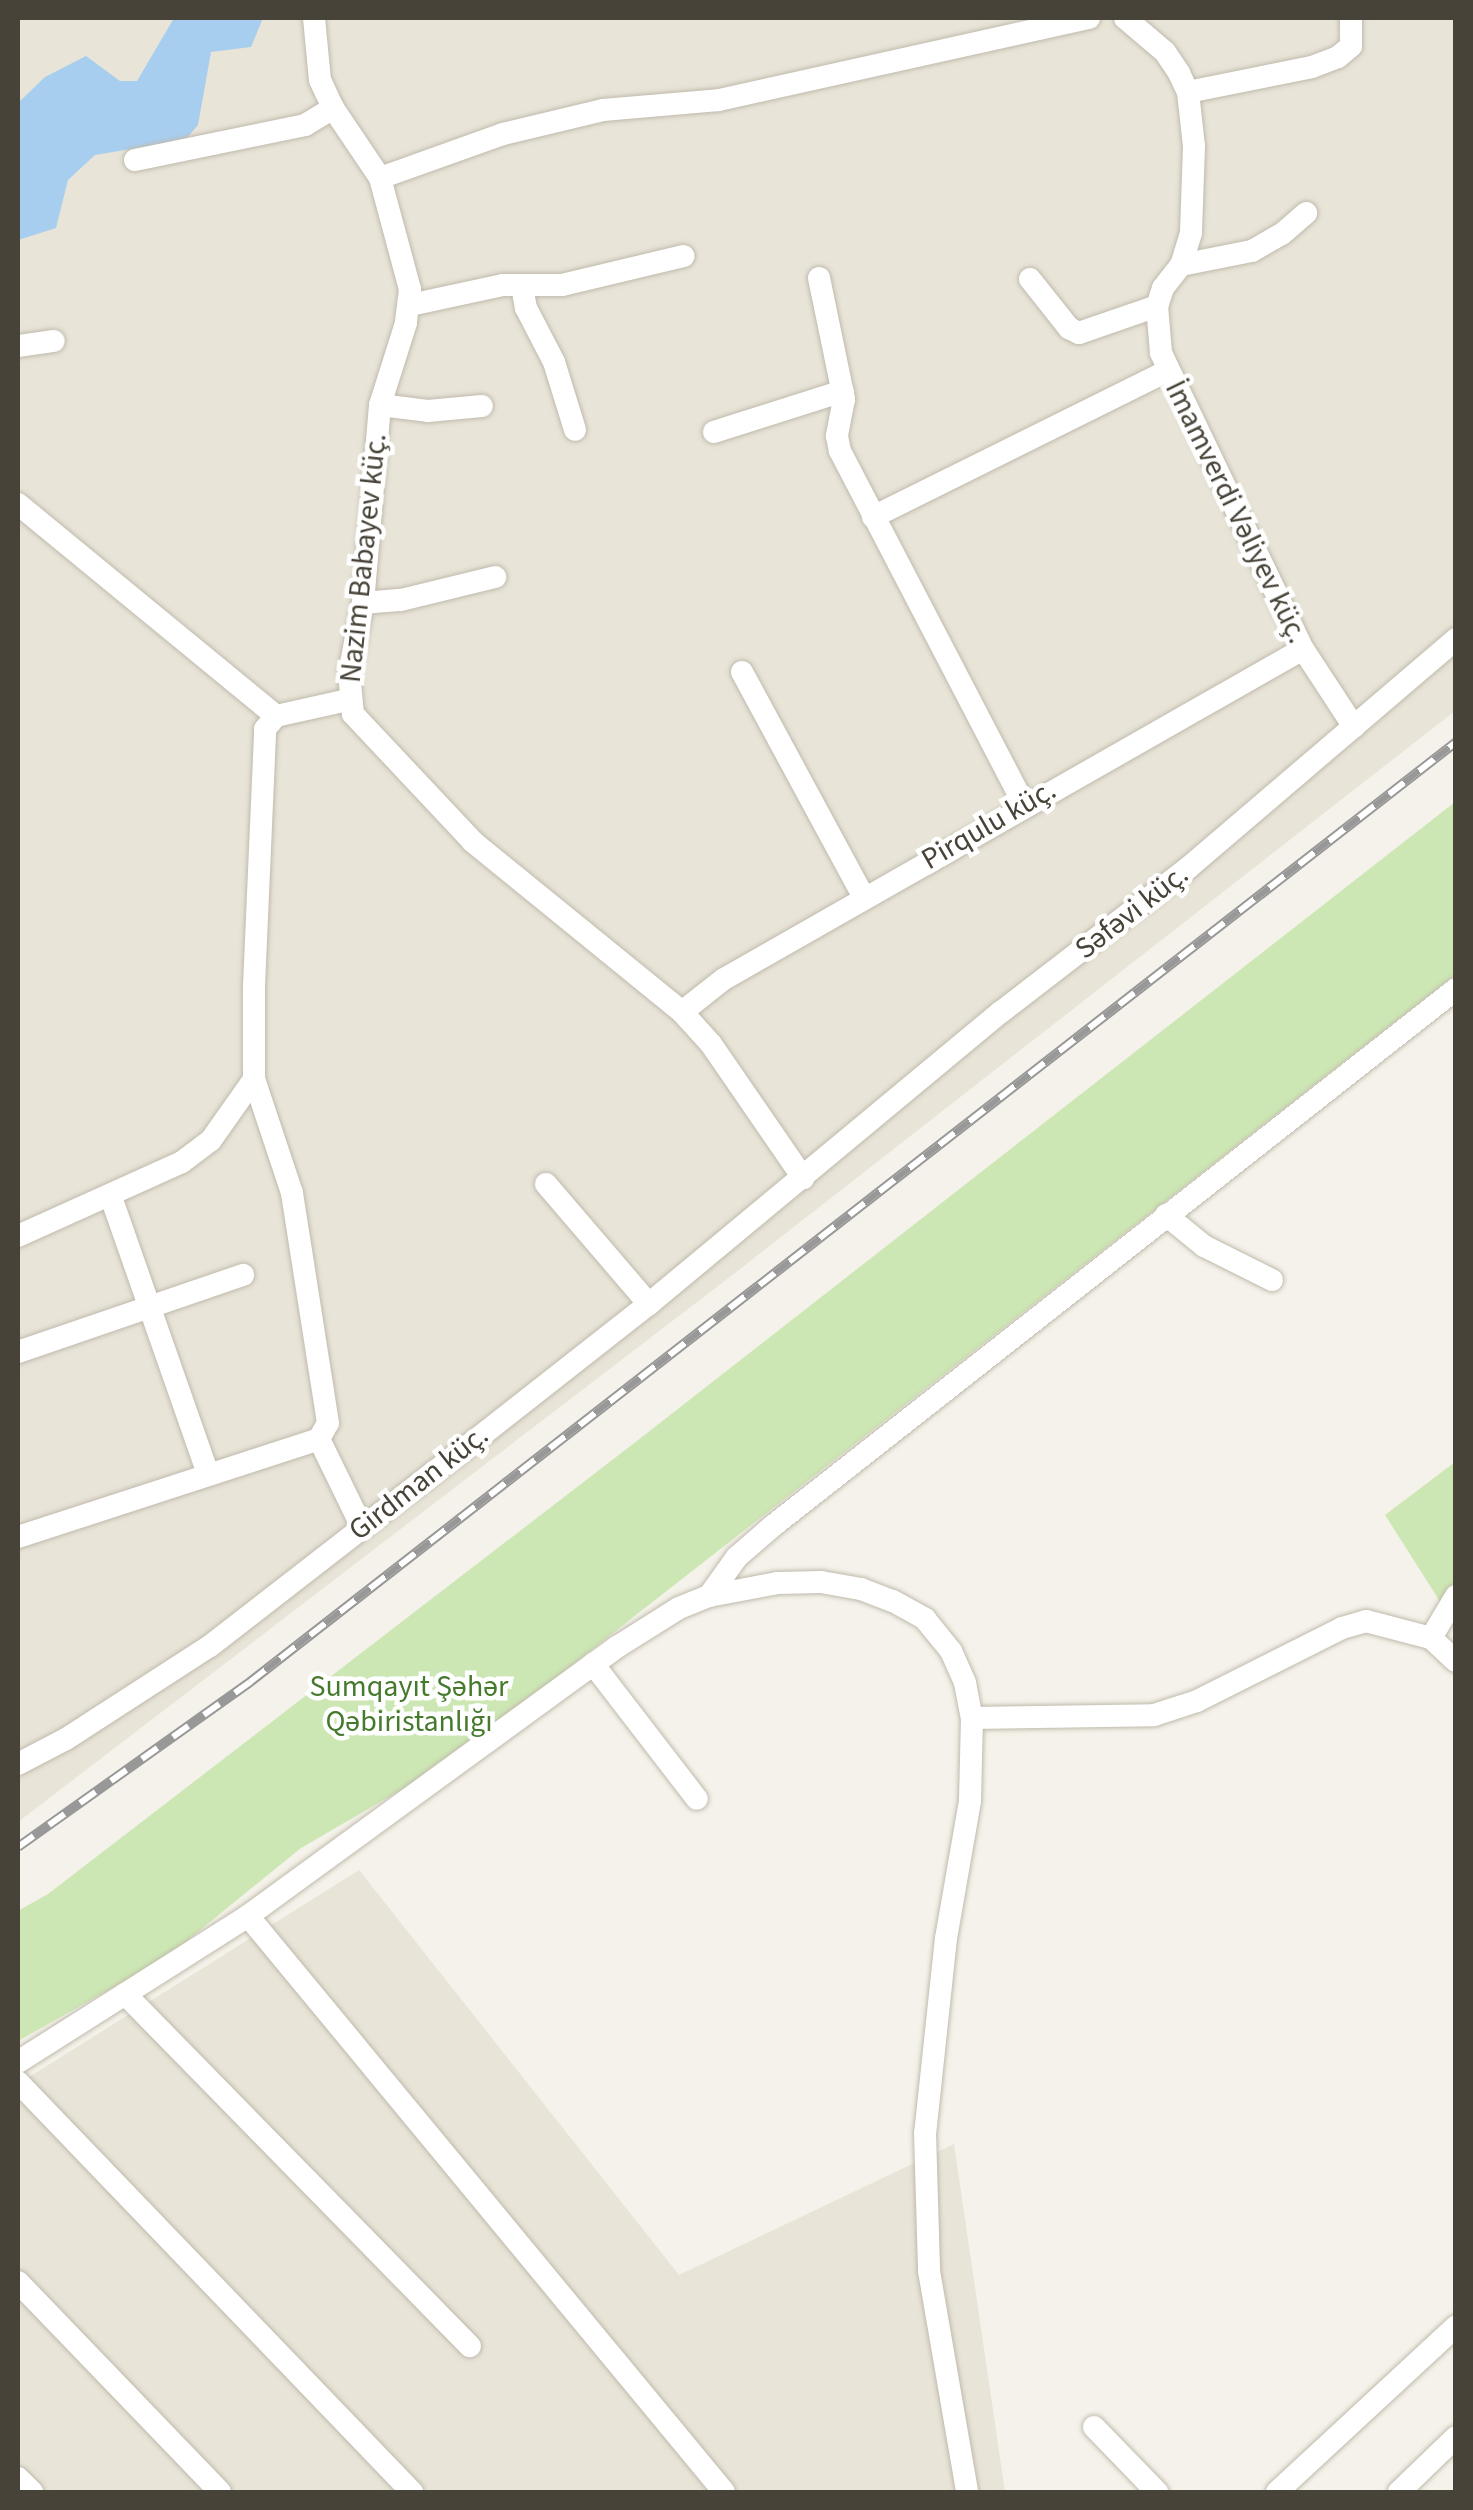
<!DOCTYPE html>
<meta charset="utf-8">
<style>
body{margin:0}
#map{position:relative;width:1473px;height:2510px;overflow:hidden;background:#f4f2ea;font-family:"Source Sans 3",sans-serif}
div>[style]{position:absolute}
.residential>*{inset:0;background:#e8e4d8}
.green>*{inset:0;background:#cde7b4}
.water>*{inset:0;background:#a8ceef}
.roads{filter:drop-shadow(0 0 2px #c0baac) drop-shadow(0 0 2px #c0baac)}
.minor>*{height:22px;margin:-11px;padding:0 11px;transform-origin:11px;border-radius:11px;background:#fff}
.rail>*{height:10px;margin-top:-5px;transform-origin:0;background:repeating-linear-gradient(90deg,#fff 0 19px,#989898 0 38px);box-sizing:border-box;border-block:2px solid #989898}
span{translate:-50% -50%;white-space:nowrap;text-align:center;line-height:1.15;-webkit-text-stroke:9px #fff;paint-order:stroke}
.street-label{font-size:30px;color:#484338}
.park-label{font-size:30px;color:#45792c}
.frame{position:absolute;inset:0;border:20px solid #484338;pointer-events:none}
</style>
<div id="map">
<div class="residential">
<i style="clip-path:polygon(18px 18px,1455px 18px,1455px 711px,731px 1276px,18px 1822px)"></i>
<i style="clip-path:polygon(359px 1870px,679px 2275px,954px 2144px,1005px 2492px,18px 2492px,18px 2084px)"></i>
</div>
<div class="green">
<i style="clip-path:polygon(1455px 802px,1455px 975px,444px 1765px,301px 1848px,167px 1957px,18px 2041px,18px 1911px,48px 1894px,633px 1444px)"></i>
<i style="clip-path:polygon(1455px 1462px,1455px 1625px,1385px 1515px)"></i>
</div>
<div class="water">
<i style="clip-path:polygon(174px 18px,263px 18px,251px 47px,211px 52px,198px 125px,185px 140px,95px 155px,68px 180px,56px 228px,18px 240px,18px 103px,45px 77px,86px 56px,120px 81px,137px 81px)"></i>
</div>
<div class="roads">
<div class="minor">
<i style="left:314px;top:18px;width:62px;rotate:84.5deg"></i>
<i style="left:320px;top:80px;width:31px;rotate:65deg"></i>
<i style="left:333px;top:108px;width:84px;rotate:56.1deg"></i>
<i style="left:380px;top:178px;width:115px;rotate:74.9deg"></i>
<i style="left:410px;top:289px;width:34px;rotate:97deg"></i>
<i style="left:406px;top:323px;width:86px;rotate:107.6deg"></i>
<i style="left:380px;top:405px;width:199px;rotate:94.9deg"></i>
<i style="left:363px;top:603px;width:71px;rotate:101.3deg"></i>
<i style="left:349px;top:673px;width:41px;rotate:84.4deg"></i>
<i style="left:353px;top:714px;width:175px;rotate:46.8deg"></i>
<i style="left:473px;top:842px;width:269px;rotate:39.1deg"></i>
<i style="left:682px;top:1012px;width:43px;rotate:47.8deg"></i>
<i style="left:711px;top:1044px;width:163px;rotate:55.5deg"></i>
<i style="left:1125px;top:18px;width:52px;rotate:40.4deg"></i>
<i style="left:1165px;top:52px;width:25px;rotate:56deg"></i>
<i style="left:1179px;top:73px;width:21px;rotate:65deg"></i>
<i style="left:1188px;top:92px;width:54px;rotate:83.7deg"></i>
<i style="left:1194px;top:146px;width:87px;rotate:92deg"></i>
<i style="left:1191px;top:233px;width:34px;rotate:107deg"></i>
<i style="left:1181px;top:265px;width:29px;rotate:128deg"></i>
<i style="left:1163px;top:288px;width:19px;rotate:108deg"></i>
<i style="left:1157px;top:306px;width:47px;rotate:85.1deg"></i>
<i style="left:1161px;top:353px;width:328px;rotate:64.4deg"></i>
<i style="left:1303px;top:649px;width:93px;rotate:56.8deg"></i>
<i style="left:1188px;top:92px;width:126px;rotate:-11.4deg"></i>
<i style="left:1312px;top:67px;width:28px;rotate:-21deg"></i>
<i style="left:1338px;top:57px;width:17px;rotate:-40deg"></i>
<i style="left:1351px;top:46px;width:28px;rotate:-90deg"></i>
<i style="left:135px;top:160px;width:174px;rotate:-11.6deg"></i>
<i style="left:305px;top:125px;width:33px;rotate:-31deg"></i>
<i style="left:380px;top:178px;width:131px;rotate:-19.7deg"></i>
<i style="left:503px;top:134px;width:103px;rotate:-13.5deg"></i>
<i style="left:603px;top:110px;width:116px;rotate:-4.9deg"></i>
<i style="left:719px;top:100px;width:379px;rotate:-12.5deg"></i>
<i style="left:1181px;top:265px;width:72px;rotate:-11.2deg"></i>
<i style="left:1252px;top:251px;width:34px;rotate:-30deg"></i>
<i style="left:1282px;top:234px;width:32px;rotate:-41deg"></i>
<i style="left:819px;top:278px;width:124px;rotate:78.3deg"></i>
<i style="left:844px;top:399px;width:38px;rotate:101deg"></i>
<i style="left:837px;top:436px;width:15px;rotate:79deg"></i>
<i style="left:840px;top:451px;width:399px;rotate:62.5deg"></i>
<i style="left:1030px;top:279px;width:63px;rotate:51.5deg"></i>
<i style="left:1069px;top:328px;width:11px;rotate:27deg"></i>
<i style="left:1079px;top:333px;width:83px;rotate:-19.1deg"></i>
<i style="left:522px;top:286px;width:22px;rotate:80deg"></i>
<i style="left:526px;top:308px;width:61px;rotate:62.6deg"></i>
<i style="left:554px;top:362px;width:71px;rotate:72.8deg"></i>
<i style="left:410px;top:305px;width:95px;rotate:-12.1deg"></i>
<i style="left:503px;top:285px;width:59px"></i>
<i style="left:562px;top:285px;width:125px;rotate:-13.4deg"></i>
<i style="left:18px;top:346px;width:36px;rotate:-8deg"></i>
<i style="left:380px;top:405px;width:48px;rotate:7.1deg"></i>
<i style="left:428px;top:411px;width:54px;rotate:-5.3deg"></i>
<i style="left:714px;top:432px;width:135px;rotate:-17.6deg"></i>
<i style="left:18px;top:504px;width:334px;rotate:39.4deg"></i>
<i style="left:873px;top:517px;width:328px;rotate:-26.4deg"></i>
<i style="left:363px;top:603px;width:38px;rotate:-5deg"></i>
<i style="left:401px;top:600px;width:97px;rotate:-13.7deg"></i>
<i style="left:742px;top:672px;width:257px;rotate:61.6deg"></i>
<i style="left:682px;top:1012px;width:53px;rotate:-38.2deg"></i>
<i style="left:724px;top:979px;width:666px;rotate:-29.68deg"></i>
<i style="left:546px;top:1184px;width:158px;rotate:49.4deg"></i>
<i style="left:111px;top:1197px;width:293px;rotate:70.7deg"></i>
<i style="left:1166px;top:1215px;width:49px;rotate:39.2deg"></i>
<i style="left:1204px;top:1246px;width:76px;rotate:26.6deg"></i>
<i style="left:18px;top:1236px;width:180px;rotate:-24.3deg"></i>
<i style="left:182px;top:1162px;width:36px;rotate:-37deg"></i>
<i style="left:211px;top:1140px;width:75px;rotate:-54.8deg"></i>
<i style="left:18px;top:1352px;width:238px;rotate:-18.9deg"></i>
<i style="left:319px;top:1439px;width:98px;rotate:64deg"></i>
<i style="left:18px;top:1537px;width:317px;rotate:-18deg"></i>
<i style="left:319px;top:1439px;width:18px;rotate:-61deg"></i>
<i style="left:328px;top:1423px;width:233px;rotate:-98.9deg"></i>
<i style="left:292px;top:1193px;width:120px;rotate:-108.4deg"></i>
<i style="left:254px;top:1079px;width:93px;rotate:-90deg"></i>
<i style="left:254px;top:986px;width:257px;rotate:-87.5deg"></i>
<i style="left:265px;top:729px;width:17px;rotate:-50deg"></i>
<i style="left:276px;top:716px;width:74px;rotate:-12.5deg"></i>
<i style="left:709px;top:1596px;width:48px;rotate:-54.3deg"></i>
<i style="left:737px;top:1557px;width:49px;rotate:-40.9deg"></i>
<i style="left:774px;top:1525px;width:867px;rotate:-38.16deg"></i>
<i style="left:1431px;top:1638px;width:49px;rotate:-59.2deg"></i>
<i style="left:593px;top:1664px;width:170px;rotate:52.4deg"></i>
<i style="left:972px;top:1718px;width:182px;rotate:-0.9deg"></i>
<i style="left:1154px;top:1715px;width:45px;rotate:-18deg"></i>
<i style="left:1197px;top:1701px;width:162px;rotate:-26.7deg"></i>
<i style="left:1342px;top:1628px;width:25px;rotate:-16deg"></i>
<i style="left:1366px;top:1621px;width:67px;rotate:14.7deg"></i>
<i style="left:1431px;top:1638px;width:34px;rotate:43deg"></i>
<i style="left:18px;top:1764px;width:54px;rotate:-27.5deg"></i>
<i style="left:66px;top:1739px;width:171px;rotate:-32.9deg"></i>
<i style="left:210px;top:1646px;width:321px;rotate:-37.8deg"></i>
<i style="left:464px;top:1449px;width:235px;rotate:-38.1deg"></i>
<i style="left:649px;top:1304px;width:457px;rotate:-39.7deg"></i>
<i style="left:1001px;top:1012px;width:236px;rotate:-37.6deg"></i>
<i style="left:1188px;top:868px;width:353px;rotate:-40.5deg"></i>
<i style="left:248px;top:1916px;width:747px;rotate:50.43deg"></i>
<i style="left:125px;top:1994px;width:493px;rotate:45.6deg"></i>
<i style="left:18px;top:2062px;width:272px;rotate:-32.4deg"></i>
<i style="left:248px;top:1916px;width:457px;rotate:-36.1deg"></i>
<i style="left:617px;top:1647px;width:73px;rotate:-32.2deg"></i>
<i style="left:679px;top:1608px;width:32px;rotate:-22deg"></i>
<i style="left:709px;top:1596px;width:69px;rotate:-10.8deg"></i>
<i style="left:777px;top:1583px;width:44px;rotate:-1.3deg"></i>
<i style="left:821px;top:1582px;width:41px;rotate:9.9deg"></i>
<i style="left:861px;top:1589px;width:34px;rotate:21deg"></i>
<i style="left:893px;top:1601px;width:37px;rotate:29deg"></i>
<i style="left:925px;top:1619px;width:41px;rotate:50.9deg"></i>
<i style="left:951px;top:1651px;width:35px;rotate:66deg"></i>
<i style="left:965px;top:1683px;width:36px;rotate:79deg"></i>
<i style="left:972px;top:1718px;width:83px;rotate:91.4deg"></i>
<i style="left:970px;top:1801px;width:139px;rotate:99.9deg"></i>
<i style="left:946px;top:1938px;width:196px;rotate:96.1deg"></i>
<i style="left:925px;top:2133px;width:138px;rotate:88.3deg"></i>
<i style="left:929px;top:2271px;width:224px;rotate:80.2deg"></i>
<i style="left:18px;top:2082px;width:569px;rotate:46.14deg"></i>
<i style="left:18px;top:2282px;width:291px;rotate:46.1deg"></i>
<i style="left:1094px;top:2427px;width:91px;rotate:45.9deg"></i>
<i style="left:18px;top:2478px;width:20px;rotate:45deg"></i>
<i style="left:1277px;top:2492px;width:244px;rotate:-42.8deg"></i>
<i style="left:1399px;top:2492px;width:79px;rotate:-44deg"></i>
</div>
</div>
<div class="rail">
<i style="left:18px;top:1847px;width:285px;rotate:-35.4deg"></i>
<i style="left:250px;top:1682px;width:1529px;rotate:-37.93deg"></i>
</div>
<div class="street-label">
<span style="left:1236px;top:512px;rotate:64deg">İmamverdi Vəliyev küç.</span>
<span style="left:364px;top:558px;rotate:-84deg">Nazim Babayev küç.</span>
<span style="left:989px;top:825px;rotate:-30deg">Pirqulu küç.</span>
<span style="left:1132px;top:912px;rotate:-38deg">Səfəvi küç.</span>
<span style="left:419px;top:1483px;rotate:-38deg">Girdman küç.</span>
</div>
<div class="park-label">
<span style="left:409px;top:1704px">Sumqayıt Şəhər<br>Qəbiristanlığı</span>
</div>
<div class="frame"></div>
</div>
